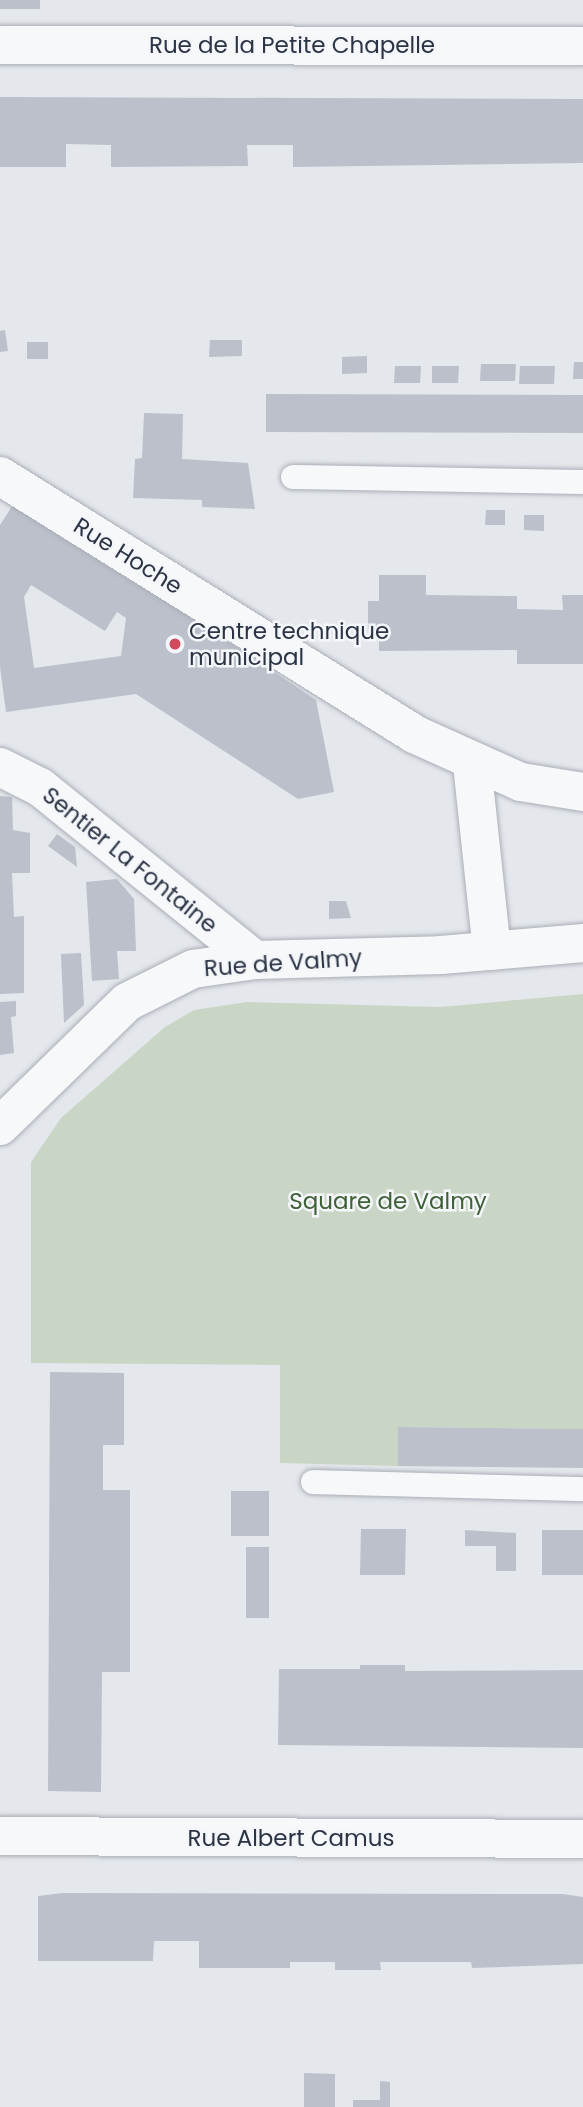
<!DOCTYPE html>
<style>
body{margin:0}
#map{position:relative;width:583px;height:2107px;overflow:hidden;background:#e4e7ec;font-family:Poppins,sans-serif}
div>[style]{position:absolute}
.green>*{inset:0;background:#c9d6c5}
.building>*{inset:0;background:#bbc0ca}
.roads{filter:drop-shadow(0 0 2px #a9aeb7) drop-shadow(0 0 2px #a9aeb7)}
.service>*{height:24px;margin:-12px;padding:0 12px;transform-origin:12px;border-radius:12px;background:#f7f8fa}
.minor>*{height:38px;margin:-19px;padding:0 19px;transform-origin:19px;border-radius:19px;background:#f7f8fa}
.dots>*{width:19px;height:19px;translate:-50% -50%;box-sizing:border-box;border:4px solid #f4f6f9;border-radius:50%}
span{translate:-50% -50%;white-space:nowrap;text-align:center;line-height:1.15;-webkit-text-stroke:5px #f4f6f9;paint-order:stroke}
.street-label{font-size:23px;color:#2b3445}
.poi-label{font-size:23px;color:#2b3445}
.left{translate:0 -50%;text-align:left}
.park-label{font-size:23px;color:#3f6138}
</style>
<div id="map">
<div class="green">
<i style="clip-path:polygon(583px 994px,583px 1429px,398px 1427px,398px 1466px,280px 1463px,280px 1365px,31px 1363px,31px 1162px,61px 1118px,165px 1027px,194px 1010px,247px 1002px,440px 1007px)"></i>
</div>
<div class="building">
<i style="clip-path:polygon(0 0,40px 0,40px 9px,0 9px)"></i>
<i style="clip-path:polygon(0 97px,583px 99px,583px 163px,293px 167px,293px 145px,247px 145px,248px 166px,111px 167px,111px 145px,66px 144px,66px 167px,0 167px)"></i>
<i style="clip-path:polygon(5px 330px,8px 351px,0 352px,0 331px)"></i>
<i style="clip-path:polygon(210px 340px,242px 340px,242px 356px,209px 357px)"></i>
<i style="clip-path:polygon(27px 342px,48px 342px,48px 359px,27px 359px)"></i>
<i style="clip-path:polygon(367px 356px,367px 373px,342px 374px,342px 357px)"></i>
<i style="clip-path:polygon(574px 362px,583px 362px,583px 379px,573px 379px)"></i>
<i style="clip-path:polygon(481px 364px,516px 364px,515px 381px,480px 381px)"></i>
<i style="clip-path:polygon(395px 366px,421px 366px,420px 383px,394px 383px)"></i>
<i style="clip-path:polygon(432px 366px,459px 366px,458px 383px,432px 383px)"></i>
<i style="clip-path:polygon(520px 366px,555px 366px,554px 384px,519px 384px)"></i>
<i style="clip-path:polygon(266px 394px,583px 395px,583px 433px,266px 432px)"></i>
<i style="clip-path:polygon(144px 413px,183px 414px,182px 459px,248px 463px,255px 509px,202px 507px,202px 500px,133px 498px,135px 459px,142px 458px)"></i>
<i style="clip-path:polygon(evenodd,16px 500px,316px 700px,334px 792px,298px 799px,136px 694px,6px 712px,0 667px,0 525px,16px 500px,31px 585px,105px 631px,117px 612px,126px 618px,121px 656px,34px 668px,24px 597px,31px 585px)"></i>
<i style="clip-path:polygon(486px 510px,505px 510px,505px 525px,485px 525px)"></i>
<i style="clip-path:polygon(524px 515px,544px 515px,544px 531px,524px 530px)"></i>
<i style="clip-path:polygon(379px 575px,426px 575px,426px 595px,517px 596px,517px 609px,563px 610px,562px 595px,583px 595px,583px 664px,517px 664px,517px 650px,379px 651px,379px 628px,368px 629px,368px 601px,379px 601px)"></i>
<i style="clip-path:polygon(0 796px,12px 797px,13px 830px,30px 833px,30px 873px,12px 873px,14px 917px,24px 916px,24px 993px,0 994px)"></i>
<i style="clip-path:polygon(57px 834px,75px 847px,77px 867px,48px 846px)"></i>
<i style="clip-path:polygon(117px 879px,134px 899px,136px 951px,117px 951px,119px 979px,92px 981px,86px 882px)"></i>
<i style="clip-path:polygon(329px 901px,346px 901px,351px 918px,329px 919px)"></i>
<i style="clip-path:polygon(81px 953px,84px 1005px,64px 1023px,61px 954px)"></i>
<i style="clip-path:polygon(16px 1001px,16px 1016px,11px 1017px,14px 1053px,0 1055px,0 1002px)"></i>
<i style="clip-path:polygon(50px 1372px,124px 1373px,124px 1445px,103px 1445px,103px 1490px,130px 1490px,130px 1672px,102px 1672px,101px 1792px,48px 1791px)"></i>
<i style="clip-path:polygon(398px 1427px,583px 1429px,583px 1468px,398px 1466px)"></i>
<i style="clip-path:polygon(231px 1491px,269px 1491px,269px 1536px,231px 1536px)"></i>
<i style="clip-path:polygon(361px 1529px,406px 1529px,405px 1575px,360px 1575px)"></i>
<i style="clip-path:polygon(465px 1530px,516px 1533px,516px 1571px,496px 1571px,496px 1546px,465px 1546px)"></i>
<i style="clip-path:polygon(542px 1530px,583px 1530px,583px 1575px,542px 1575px)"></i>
<i style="clip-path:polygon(246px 1547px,269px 1547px,269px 1618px,246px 1618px)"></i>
<i style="clip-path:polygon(360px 1665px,405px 1665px,405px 1671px,583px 1670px,583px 1748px,278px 1745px,279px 1669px,360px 1669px)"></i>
<i style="clip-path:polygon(62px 1893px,563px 1894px,583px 1897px,583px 1964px,472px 1968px,471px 1962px,380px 1962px,381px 1970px,335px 1970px,335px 1962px,290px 1962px,290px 1968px,199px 1968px,199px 1941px,154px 1941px,153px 1961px,38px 1961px,38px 1896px)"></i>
<i style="clip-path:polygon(304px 2073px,335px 2074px,335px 2107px,304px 2107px)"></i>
<i style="clip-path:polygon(380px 2081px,390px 2082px,390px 2107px,353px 2107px,353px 2100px,380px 2100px)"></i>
</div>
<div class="roads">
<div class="service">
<i style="left:293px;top:477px;width:290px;rotate:1deg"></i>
<i style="left:313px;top:1482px;width:270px;rotate:1.5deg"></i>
</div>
<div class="minor">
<i style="left:0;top:45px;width:583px;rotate:0.1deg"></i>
<i style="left:0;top:476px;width:488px;rotate:31.9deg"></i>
<i style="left:414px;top:734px;width:117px;rotate:24.2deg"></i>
<i style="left:521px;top:782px;width:63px;rotate:9.2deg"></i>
<i style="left:472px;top:764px;width:188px;rotate:83.9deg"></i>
<i style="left:0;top:767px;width:45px;rotate:26.6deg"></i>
<i style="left:40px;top:787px;width:276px;rotate:38.8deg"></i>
<i style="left:0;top:1126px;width:177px;rotate:-44.3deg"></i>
<i style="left:127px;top:1002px;width:74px;rotate:-26.6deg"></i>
<i style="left:193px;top:969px;width:63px;rotate:-8.3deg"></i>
<i style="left:255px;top:960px;width:186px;rotate:-1.5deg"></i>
<i style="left:441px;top:955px;width:143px;rotate:-4.8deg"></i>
<i style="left:0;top:1836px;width:583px;rotate:0.29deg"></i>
</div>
</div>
<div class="dots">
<i style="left:175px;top:644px;background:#d1495b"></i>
</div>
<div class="street-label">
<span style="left:292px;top:45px">Rue de la Petite Chapelle</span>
<span style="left:128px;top:556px;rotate:32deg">Rue Hoche</span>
<span style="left:130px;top:860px;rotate:39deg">Sentier La Fontaine</span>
<span style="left:283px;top:963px;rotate:-4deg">Rue de Valmy</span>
<span style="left:291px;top:1838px">Rue Albert Camus</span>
</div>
<div class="poi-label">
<span class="left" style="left:189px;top:644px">Centre technique<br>municipal</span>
</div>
<div class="park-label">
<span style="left:388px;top:1201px">Square de Valmy</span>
</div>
</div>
